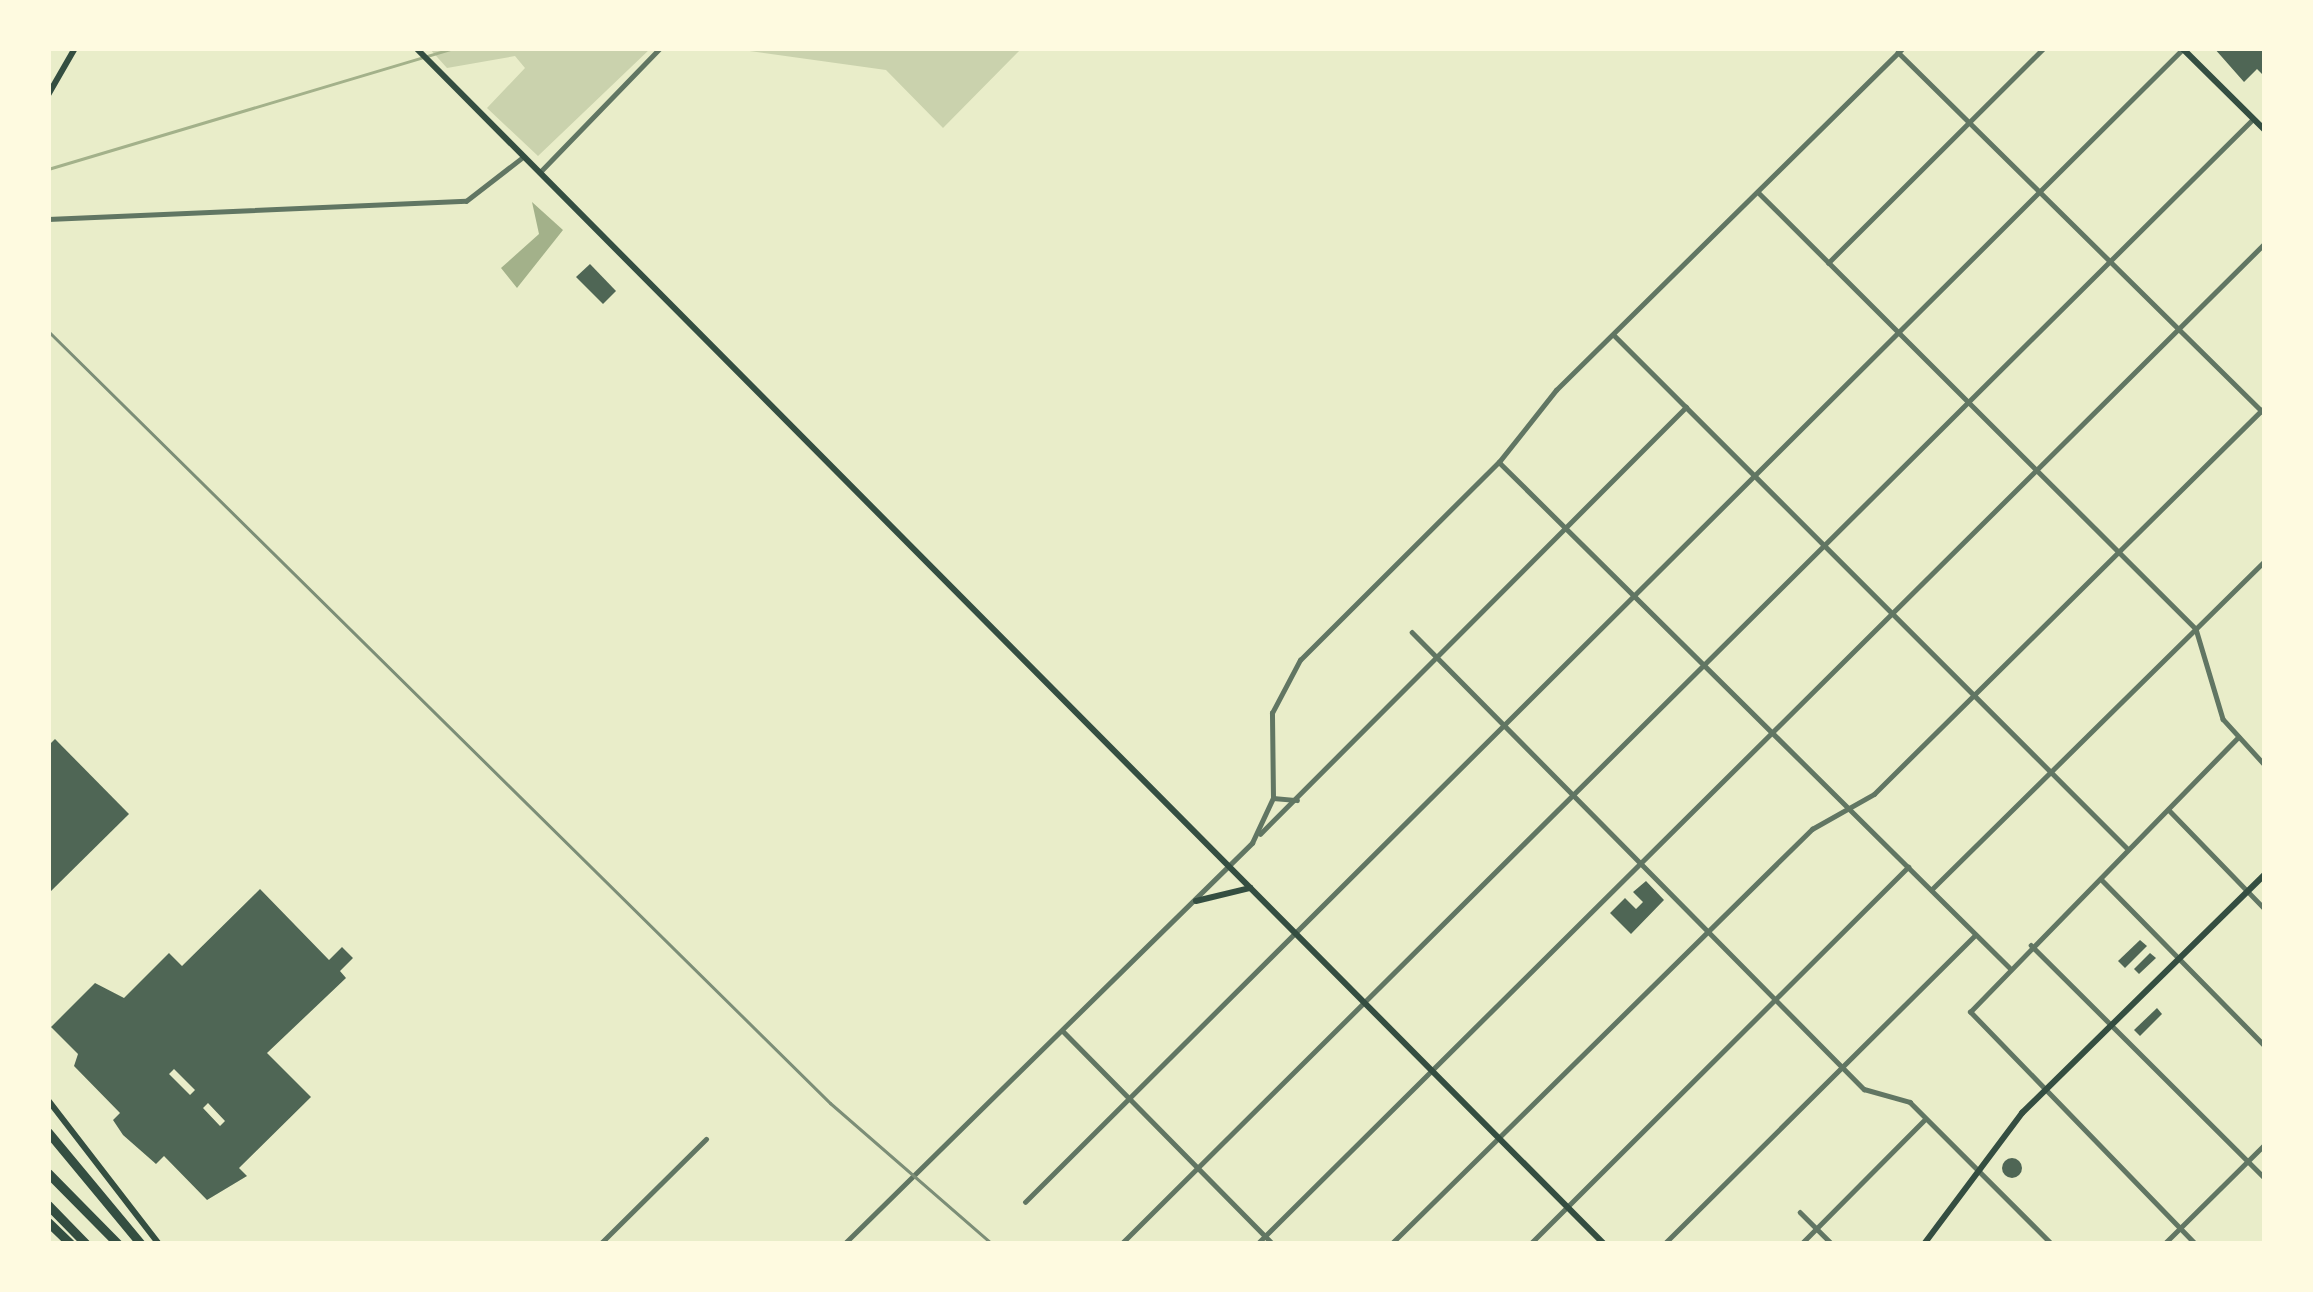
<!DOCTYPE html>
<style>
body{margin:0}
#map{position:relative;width:2313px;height:1292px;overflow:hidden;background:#e9edc9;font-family:"Noto Sans",sans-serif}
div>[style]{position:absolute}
.green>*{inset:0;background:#cad2ad}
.water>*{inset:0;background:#a3b18a}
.stream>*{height:3px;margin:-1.5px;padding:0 1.5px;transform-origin:1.5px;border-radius:1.5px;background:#a3b18a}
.building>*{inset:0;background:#4f6655}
.round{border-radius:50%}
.minor>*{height:4.5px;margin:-2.25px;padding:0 2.25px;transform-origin:2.25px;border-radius:2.25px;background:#617663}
.tertiary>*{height:4.5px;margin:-2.25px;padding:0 2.25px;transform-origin:2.25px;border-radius:2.25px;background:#617663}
.secondary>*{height:6px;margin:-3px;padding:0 3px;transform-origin:3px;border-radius:3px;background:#344e41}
.motorway>*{height:9px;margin:-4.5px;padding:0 4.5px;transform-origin:4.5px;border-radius:4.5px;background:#344e41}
.rail>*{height:3px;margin:-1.5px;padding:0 1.5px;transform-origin:1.5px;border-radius:1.5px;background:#7c8e77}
span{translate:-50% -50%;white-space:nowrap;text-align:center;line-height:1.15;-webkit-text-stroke:10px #fefae0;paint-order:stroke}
.frame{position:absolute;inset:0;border:51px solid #fefae0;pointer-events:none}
</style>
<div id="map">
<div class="green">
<i style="clip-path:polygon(429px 48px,651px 48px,538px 156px,487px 108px,525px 68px,515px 56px,447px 68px)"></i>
<i style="clip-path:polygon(728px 48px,1022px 48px,943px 128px,886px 70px)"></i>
</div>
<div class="water">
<i style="clip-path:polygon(532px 202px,563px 230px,517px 288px,501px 268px,539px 234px)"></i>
</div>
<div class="stream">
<i style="left:48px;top:169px;width:423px;rotate:-16.6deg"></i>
</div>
<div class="building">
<i style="clip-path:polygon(2214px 48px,2265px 48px,2265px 77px,2257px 69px,2244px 82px)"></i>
<i style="clip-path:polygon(590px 264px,616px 291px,603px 304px,576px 277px)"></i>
<i style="clip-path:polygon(55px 739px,129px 814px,48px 894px,48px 746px)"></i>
<i style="clip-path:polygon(1646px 881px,1664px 900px,1631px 934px,1610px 913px,1625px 898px,1636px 909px,1643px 902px,1633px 892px)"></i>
<i style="clip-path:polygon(evenodd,260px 889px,329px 960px,342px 947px,353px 958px,340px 971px,346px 978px,267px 1053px,311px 1097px,239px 1168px,247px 1176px,207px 1200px,164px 1156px,156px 1164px,123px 1135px,113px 1120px,120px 1113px,74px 1066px,78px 1054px,51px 1027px,95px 983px,124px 998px,169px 953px,182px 966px,260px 889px,174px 1069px,195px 1090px,190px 1095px,169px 1074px,174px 1069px,260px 889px,208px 1103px,225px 1121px,220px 1126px,203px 1108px,208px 1103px)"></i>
<i style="clip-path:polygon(2140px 940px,2147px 946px,2125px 968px,2118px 961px)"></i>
<i style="clip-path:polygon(2150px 953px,2156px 958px,2139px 974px,2134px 969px)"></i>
<i style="clip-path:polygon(2157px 1008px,2162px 1014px,2140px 1036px,2134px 1030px)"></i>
<i class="round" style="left:2002px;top:1158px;width:20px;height:20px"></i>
</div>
<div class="minor">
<i style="left:1898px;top:52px;width:515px;rotate:44.61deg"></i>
<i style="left:540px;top:172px;width:173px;rotate:-45.9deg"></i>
<i style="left:48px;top:219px;width:418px;rotate:-2.5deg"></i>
<i style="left:466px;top:201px;width:72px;rotate:-37.7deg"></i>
<i style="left:1828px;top:263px;width:305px;rotate:-44.9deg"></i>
<i style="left:1614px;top:335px;width:725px;rotate:45deg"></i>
<i style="left:1499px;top:462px;width:718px;rotate:44.72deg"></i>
<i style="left:1412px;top:632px;width:643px;rotate:45.32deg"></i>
<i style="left:1864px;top:1089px;width:48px;rotate:15.8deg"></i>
<i style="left:1910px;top:1102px;width:201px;rotate:45deg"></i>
<i style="left:2169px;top:810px;width:138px;rotate:45.9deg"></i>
<i style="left:1260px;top:834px;width:603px;rotate:-45.07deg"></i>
<i style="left:2101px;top:879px;width:234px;rotate:45.5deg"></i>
<i style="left:1931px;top:890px;width:469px;rotate:-44.6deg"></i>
<i style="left:2031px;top:945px;width:330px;rotate:44.9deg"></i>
<i style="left:1063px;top:1031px;width:299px;rotate:45.4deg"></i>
<i style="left:1025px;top:1202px;width:1633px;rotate:-44.88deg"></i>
<i style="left:1800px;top:1212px;width:45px;rotate:45deg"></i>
<i style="left:600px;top:1244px;width:149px;rotate:-44.7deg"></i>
<i style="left:1121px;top:1244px;width:1596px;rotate:-44.82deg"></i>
<i style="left:1257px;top:1244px;width:1421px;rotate:-44.8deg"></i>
<i style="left:1391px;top:1244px;width:591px;rotate:-44.59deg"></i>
<i style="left:1812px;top:829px;width:71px;rotate:-29.4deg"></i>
<i style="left:1874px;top:794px;width:550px;rotate:-44.71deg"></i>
<i style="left:1530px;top:1244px;width:534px;rotate:-44.92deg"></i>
<i style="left:1664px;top:1244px;width:438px;rotate:-44.8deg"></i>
<i style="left:1801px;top:1244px;width:175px;rotate:-45.2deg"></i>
<i style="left:2164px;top:1244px;width:142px;rotate:-44.7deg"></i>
<i style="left:2195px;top:1244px;width:323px;rotate:-134.1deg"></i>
<i style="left:1970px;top:1012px;width:384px;rotate:-45.7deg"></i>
</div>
<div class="tertiary">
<i style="left:1759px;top:193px;width:617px;rotate:44.93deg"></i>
<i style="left:2196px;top:629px;width:94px;rotate:73.3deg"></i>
<i style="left:2223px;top:719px;width:62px;rotate:47.6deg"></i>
<i style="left:1273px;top:798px;width:24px;rotate:5deg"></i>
<i style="left:844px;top:1244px;width:572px;rotate:-44.5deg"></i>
<i style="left:1252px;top:843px;width:50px;rotate:-65deg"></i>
<i style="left:1273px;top:798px;width:85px;rotate:-90.7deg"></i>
<i style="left:1272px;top:713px;width:60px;rotate:-62.2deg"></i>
<i style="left:1300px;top:660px;width:281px;rotate:-44.9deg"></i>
<i style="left:1499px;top:462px;width:92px;rotate:-51.6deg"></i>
<i style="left:1556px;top:390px;width:487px;rotate:-44.6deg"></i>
</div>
<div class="secondary">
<i style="left:416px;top:48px;width:1686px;rotate:45.19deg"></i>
<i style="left:2182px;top:48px;width:117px;rotate:44.7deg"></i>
<i style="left:48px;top:95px;width:54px;rotate:-60.1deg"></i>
<i style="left:1196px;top:901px;width:56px;rotate:-13.5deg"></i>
<i style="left:48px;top:1100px;width:182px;rotate:52.4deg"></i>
<i style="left:1924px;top:1244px;width:164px;rotate:-53.2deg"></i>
<i style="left:2022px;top:1113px;width:341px;rotate:-44.5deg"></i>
</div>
<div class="motorway">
<i style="left:48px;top:1132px;width:146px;rotate:50.3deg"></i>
<i style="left:48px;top:1173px;width:100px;rotate:45.4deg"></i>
<i style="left:48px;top:1205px;width:54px;rotate:45.7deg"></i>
<i style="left:48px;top:1222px;width:32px;rotate:44deg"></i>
</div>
<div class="rail">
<i style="left:48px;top:331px;width:1099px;rotate:44.63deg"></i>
<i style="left:830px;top:1103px;width:215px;rotate:41deg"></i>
</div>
<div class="frame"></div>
</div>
